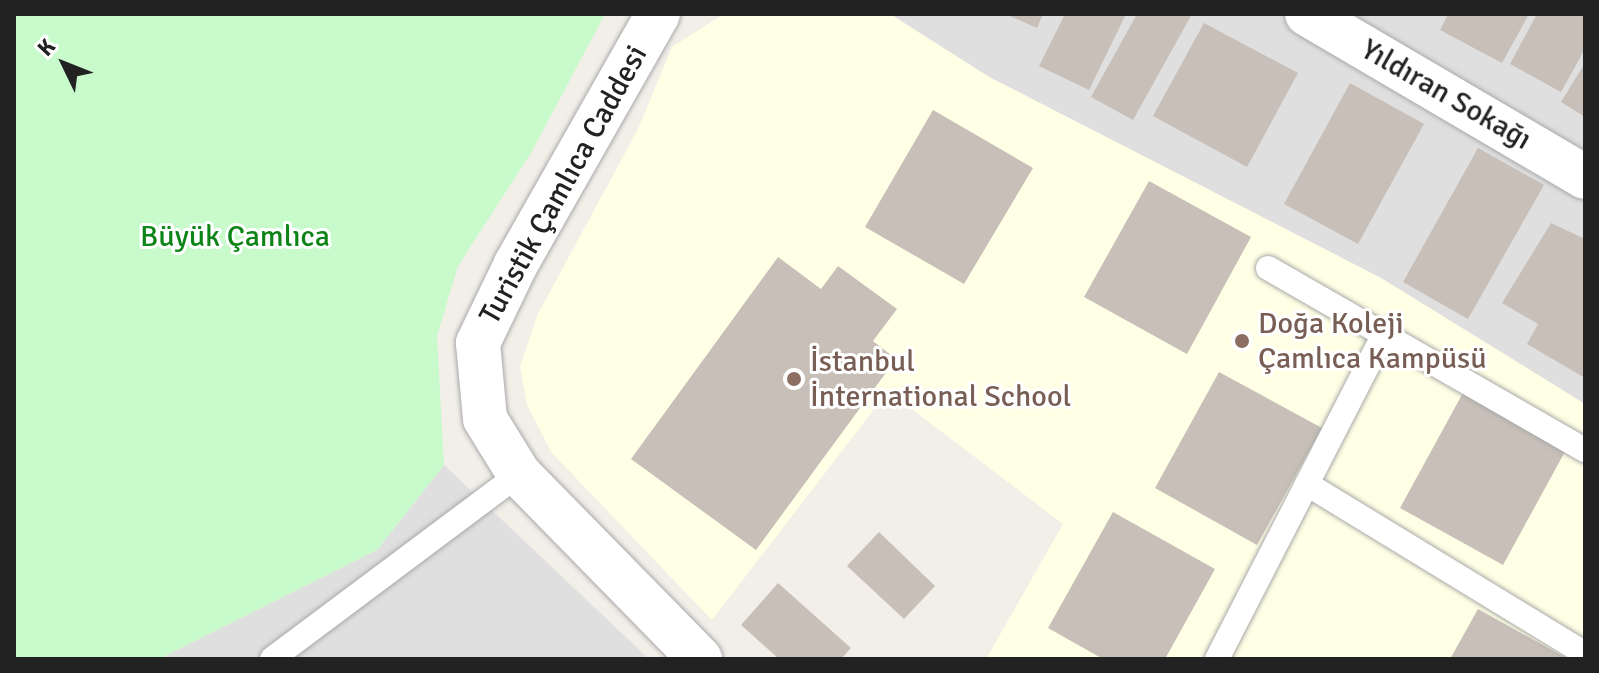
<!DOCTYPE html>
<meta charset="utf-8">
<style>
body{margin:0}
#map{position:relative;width:1599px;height:673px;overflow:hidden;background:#f2efe9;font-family:Signika,sans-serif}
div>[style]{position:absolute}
.residential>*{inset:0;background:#e0dfdf}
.education>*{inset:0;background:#ffffe5}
.park>*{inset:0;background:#c8facc}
.building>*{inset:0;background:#c7bfb8}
.roads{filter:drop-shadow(0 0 2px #a9a9a9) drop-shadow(0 0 2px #a9a9a9)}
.lane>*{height:24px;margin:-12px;padding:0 12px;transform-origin:12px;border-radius:12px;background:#fff}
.street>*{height:44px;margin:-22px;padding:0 22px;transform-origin:22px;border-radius:22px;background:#fff}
.dots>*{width:22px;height:22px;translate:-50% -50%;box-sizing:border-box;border:4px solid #fff;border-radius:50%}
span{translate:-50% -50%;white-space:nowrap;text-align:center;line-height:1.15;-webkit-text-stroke:6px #fff;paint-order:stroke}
.street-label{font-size:30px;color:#222}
.park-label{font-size:30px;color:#0c8416}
.education-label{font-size:30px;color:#785e54}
.left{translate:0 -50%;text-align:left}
.frame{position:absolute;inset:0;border:16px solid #222;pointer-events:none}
.north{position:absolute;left:24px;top:24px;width:80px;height:80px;-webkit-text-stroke:6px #fff;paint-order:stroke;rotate:313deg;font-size:22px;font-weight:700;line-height:32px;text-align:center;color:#222}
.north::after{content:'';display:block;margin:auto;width:28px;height:36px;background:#222;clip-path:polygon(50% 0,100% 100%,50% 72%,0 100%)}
</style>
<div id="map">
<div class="residential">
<i style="clip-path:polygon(890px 14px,1585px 14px,1585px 404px,1381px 278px,989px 77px)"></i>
<i style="clip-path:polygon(444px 465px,649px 659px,159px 659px,377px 550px)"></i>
</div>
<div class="education">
<i style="clip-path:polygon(724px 14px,890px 14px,989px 77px,1381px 278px,1585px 404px,1585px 659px,986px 659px,1063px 524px,888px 391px,712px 620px,552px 453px,527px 405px,520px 366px,538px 314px,638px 129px,672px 47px)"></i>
</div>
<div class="park">
<i style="clip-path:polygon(14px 14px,605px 14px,531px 153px,458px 266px,437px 336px,444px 465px,377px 550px,159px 659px,14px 659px)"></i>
</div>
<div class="building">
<i style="clip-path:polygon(1005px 14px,1043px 14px,1037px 28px)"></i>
<i style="clip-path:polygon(1065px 14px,1126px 14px,1089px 90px,1039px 66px)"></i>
<i style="clip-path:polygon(1137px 14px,1192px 14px,1133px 120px,1091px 97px)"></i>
<i style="clip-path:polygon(1448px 14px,1529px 14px,1502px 63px,1440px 30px)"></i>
<i style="clip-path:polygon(1537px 14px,1585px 14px,1585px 49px,1561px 92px,1510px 64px)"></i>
<i style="clip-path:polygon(1204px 23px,1298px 73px,1247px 167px,1153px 116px)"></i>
<i style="clip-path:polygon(1585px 63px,1585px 117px,1561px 102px)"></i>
<i style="clip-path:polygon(1350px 83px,1424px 124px,1358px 244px,1284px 204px)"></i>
<i style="clip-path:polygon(933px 110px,1033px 168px,964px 284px,865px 227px)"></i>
<i style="clip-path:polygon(1478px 148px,1544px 185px,1468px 319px,1403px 282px)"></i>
<i style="clip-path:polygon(1149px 181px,1251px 237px,1187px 354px,1084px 297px)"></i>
<i style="clip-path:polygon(1551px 223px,1585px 239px,1585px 378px,1527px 344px,1538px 324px,1502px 303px)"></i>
<i style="clip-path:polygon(778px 257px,821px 289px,838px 266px,897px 309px,873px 341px,896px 359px,756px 550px,631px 459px)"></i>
<i style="clip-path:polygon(1219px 372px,1322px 428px,1257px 545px,1155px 488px)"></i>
<i style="clip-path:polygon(1464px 391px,1567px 448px,1503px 565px,1400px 508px)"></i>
<i style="clip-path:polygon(1113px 512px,1215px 569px,1165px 659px,1103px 659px,1048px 628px)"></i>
<i style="clip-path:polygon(879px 532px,935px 586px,904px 619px,847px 566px)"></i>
<i style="clip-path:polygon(778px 583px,851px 648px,841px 659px,779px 659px,741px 625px)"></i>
<i style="clip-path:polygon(1478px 609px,1568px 659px,1450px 659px)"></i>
</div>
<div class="roads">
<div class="lane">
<i style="left:1268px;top:268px;width:366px;rotate:29.9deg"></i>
<i style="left:1307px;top:484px;width:326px;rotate:31.4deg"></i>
<i style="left:272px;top:659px;width:309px;rotate:-36.8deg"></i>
<i style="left:1217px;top:659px;width:365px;rotate:-62.8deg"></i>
</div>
<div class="street">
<i style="left:658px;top:14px;width:288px;rotate:119.6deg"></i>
<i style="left:516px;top:264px;width:88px;rotate:115.7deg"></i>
<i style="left:478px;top:343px;width:76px;rotate:84.7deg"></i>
<i style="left:485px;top:419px;width:65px;rotate:58.3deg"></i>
<i style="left:519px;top:474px;width:259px;rotate:45.6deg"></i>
<i style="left:1307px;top:14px;width:322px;rotate:30.4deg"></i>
</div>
</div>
<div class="dots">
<i style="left:1242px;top:341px;background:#8d6e63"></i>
<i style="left:794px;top:379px;background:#8d6e63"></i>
</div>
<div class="street-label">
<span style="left:1446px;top:95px;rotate:30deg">Yıldıran Sokağı</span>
<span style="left:564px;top:185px;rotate:-61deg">Turistik Çamlıca Caddesi</span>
</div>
<div class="park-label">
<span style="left:235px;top:237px">Büyük Çamlıca</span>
</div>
<div class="education-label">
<span class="left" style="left:1258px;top:341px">Doğa Koleji<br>Çamlıca Kampüsü</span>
<span class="left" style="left:810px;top:379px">İstanbul<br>İnternational School</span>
</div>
<div class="frame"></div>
<div class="north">K</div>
</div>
